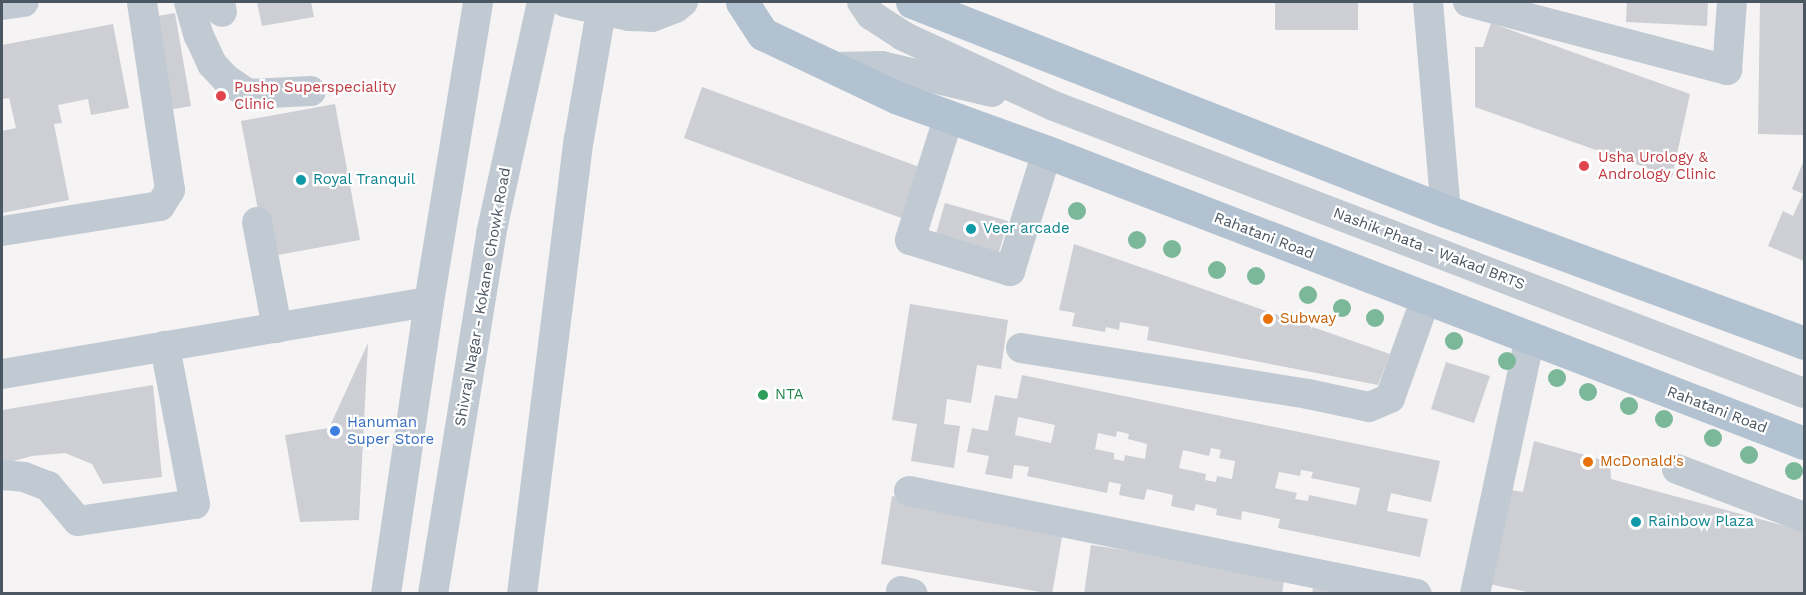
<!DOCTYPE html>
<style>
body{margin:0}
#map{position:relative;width:1806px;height:595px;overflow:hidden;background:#f5f3f3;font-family:"Work Sans",sans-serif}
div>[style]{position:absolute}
.building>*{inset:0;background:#cdcfd5}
.minor>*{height:30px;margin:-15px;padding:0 15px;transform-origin:15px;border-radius:15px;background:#c1cad2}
.major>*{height:33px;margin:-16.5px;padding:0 16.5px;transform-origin:16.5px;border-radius:16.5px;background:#b3c2d1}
.trees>*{width:18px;height:18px;margin:-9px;border-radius:50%;background:#7bb799}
.dots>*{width:16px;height:16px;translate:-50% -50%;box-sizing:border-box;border:3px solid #fff;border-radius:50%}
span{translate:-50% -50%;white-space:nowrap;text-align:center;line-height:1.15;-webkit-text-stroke:4.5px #fff;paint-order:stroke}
.health-label{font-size:15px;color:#be3a42}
.left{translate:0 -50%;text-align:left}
.culture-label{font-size:15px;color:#0d838f}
.street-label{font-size:15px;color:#4a5661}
.food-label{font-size:15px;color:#c56008}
.leisure-label{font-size:15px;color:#27864d}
.shop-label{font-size:15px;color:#366cbe}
.frame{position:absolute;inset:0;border:3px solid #4a5661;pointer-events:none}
</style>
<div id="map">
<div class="building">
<i style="clip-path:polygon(257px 2px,311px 2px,314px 17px,262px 26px)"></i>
<i style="clip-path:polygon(1275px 2px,1358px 2px,1358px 30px,1275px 30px)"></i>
<i style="clip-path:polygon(1627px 2px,1708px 2px,1707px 26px,1626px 22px)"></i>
<i style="clip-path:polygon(1760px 2px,1804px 2px,1804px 135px,1758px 134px)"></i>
<i style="clip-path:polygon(175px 13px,191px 106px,168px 110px,152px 17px)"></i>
<i style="clip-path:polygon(1491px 23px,1690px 94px,1672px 177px,1475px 107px,1475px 47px,1483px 47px)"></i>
<i style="clip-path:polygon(113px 24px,129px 108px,91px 115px,88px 99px,58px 105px,62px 123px,54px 124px,69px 200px,2px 213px,2px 131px,16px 128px,9px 98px,2px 99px,2px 45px)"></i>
<i style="clip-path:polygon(702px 87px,922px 168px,904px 219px,684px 138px)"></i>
<i style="clip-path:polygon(335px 104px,360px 240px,267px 257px,241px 121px)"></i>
<i style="clip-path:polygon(1804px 160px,1804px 261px,1768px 246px,1783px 211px,1793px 216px,1803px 194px,1792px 189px)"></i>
<i style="clip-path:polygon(945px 203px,1008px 221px,998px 255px,935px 237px)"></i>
<i style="clip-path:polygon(1074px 244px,1390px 354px,1378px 385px,1147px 340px,1149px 327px,1120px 322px,1119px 330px,1106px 327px,1105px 332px,1072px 326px,1075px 313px,1059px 310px)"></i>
<i style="clip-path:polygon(910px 304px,1008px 320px,1001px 369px,977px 365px,971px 403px,947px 399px,944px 424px,960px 426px,954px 468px,911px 461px,917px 424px,892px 420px)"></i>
<i style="clip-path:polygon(368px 343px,359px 520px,300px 522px,285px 435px,329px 428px)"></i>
<i style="clip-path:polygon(1446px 362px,1490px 376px,1474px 423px,1431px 409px)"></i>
<i style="clip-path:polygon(evenodd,1022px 375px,1440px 461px,1431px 502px,1391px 493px,1387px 511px,1428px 519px,1420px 557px,1278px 528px,1280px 519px,1242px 511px,1241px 520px,1216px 515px,1217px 509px,1196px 504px,1194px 511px,1171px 506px,1173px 495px,1147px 489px,1144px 500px,1119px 495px,1121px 484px,1109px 482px,1107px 493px,1027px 476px,1029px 467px,1014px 465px,1012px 479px,985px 474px,989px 456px,967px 452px,972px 428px,988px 431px,995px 395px,1017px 399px,1022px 375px,1018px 417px,1055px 425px,1051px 443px,1015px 435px,1018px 417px,1022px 375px,1117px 431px,1129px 434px,1128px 439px,1147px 444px,1145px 459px,1125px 455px,1124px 461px,1114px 459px,1114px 453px,1095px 449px,1098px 433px,1116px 437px,1117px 431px,1022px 375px,1211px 448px,1221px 450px,1219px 458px,1235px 461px,1232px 479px,1217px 476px,1216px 482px,1205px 480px,1206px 474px,1179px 468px,1183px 450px,1209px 456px,1211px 448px,1022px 375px,1301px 470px,1313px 472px,1311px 478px,1360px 488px,1356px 505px,1309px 495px,1308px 501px,1295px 499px,1297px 493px,1275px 488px,1279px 472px,1300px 476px,1301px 470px)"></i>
<i style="clip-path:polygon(153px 385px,162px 477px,103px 484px,92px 464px,65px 453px,32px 456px,2px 464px,2px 410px)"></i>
<i style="clip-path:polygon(1534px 441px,1610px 462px,1611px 479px,1804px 531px,1804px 594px,1536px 594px,1489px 584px,1505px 489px,1523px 492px)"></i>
<i style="clip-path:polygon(892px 496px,1064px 526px,1052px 594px,881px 564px)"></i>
<i style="clip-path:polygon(1091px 545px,1285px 574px,1282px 594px,1084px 594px)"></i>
<i style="clip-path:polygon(1314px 581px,1370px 594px,1312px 594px)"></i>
</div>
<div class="minor">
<i style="left:189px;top:2px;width:35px;rotate:74deg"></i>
<i style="left:199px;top:36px;width:31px;rotate:65deg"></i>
<i style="left:212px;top:64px;width:21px;rotate:47deg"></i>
<i style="left:226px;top:79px;width:27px;rotate:34deg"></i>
<i style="left:248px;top:94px;width:63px;rotate:-2.7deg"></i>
<i style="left:220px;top:2px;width:10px;rotate:79deg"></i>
<i style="left:565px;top:2px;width:66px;rotate:12.3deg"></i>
<i style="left:629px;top:16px;width:23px;rotate:2deg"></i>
<i style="left:652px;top:17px;width:25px;rotate:-21deg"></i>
<i style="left:675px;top:8px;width:10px;rotate:-37deg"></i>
<i style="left:862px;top:2px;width:16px;rotate:55deg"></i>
<i style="left:871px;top:15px;width:38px;rotate:33deg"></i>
<i style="left:903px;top:36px;width:166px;rotate:24.9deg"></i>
<i style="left:1054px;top:106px;width:803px;rotate:20.94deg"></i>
<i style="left:1428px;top:2px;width:210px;rotate:85.1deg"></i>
<i style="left:1468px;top:2px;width:268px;rotate:14.7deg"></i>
<i style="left:1727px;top:70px;width:68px;rotate:-85.8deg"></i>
<i style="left:2px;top:5px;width:22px;rotate:-8deg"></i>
<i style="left:833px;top:67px;width:49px;rotate:-1.2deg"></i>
<i style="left:882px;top:66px;width:113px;rotate:13.3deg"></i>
<i style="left:949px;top:116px;width:130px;rotate:107.5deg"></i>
<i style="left:910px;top:240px;width:105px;rotate:17.2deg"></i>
<i style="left:1010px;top:271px;width:125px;rotate:-72.7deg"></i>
<i style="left:257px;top:222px;width:108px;rotate:79.3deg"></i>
<i style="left:2px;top:231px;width:160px;rotate:-9deg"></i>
<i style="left:160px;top:206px;width:19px;rotate:-58deg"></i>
<i style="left:170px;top:190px;width:190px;rotate:-98.5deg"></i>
<i style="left:1021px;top:348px;width:291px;rotate:9.1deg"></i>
<i style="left:1308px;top:394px;width:62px;rotate:12deg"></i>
<i style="left:1369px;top:407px;width:23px;rotate:-23deg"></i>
<i style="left:1390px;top:398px;width:106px;rotate:-70.2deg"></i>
<i style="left:2px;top:374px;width:433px;rotate:-9.6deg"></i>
<i style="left:1677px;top:469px;width:136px;rotate:20.7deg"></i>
<i style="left:2px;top:475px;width:22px;rotate:5deg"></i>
<i style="left:24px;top:477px;width:26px;rotate:21deg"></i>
<i style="left:48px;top:486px;width:46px;rotate:49.4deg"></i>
<i style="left:78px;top:521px;width:118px;rotate:-8.3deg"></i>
<i style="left:195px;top:504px;width:161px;rotate:-100.8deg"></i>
<i style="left:909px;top:491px;width:518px;rotate:11.46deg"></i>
<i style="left:901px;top:591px;width:12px;rotate:14deg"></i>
<i style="left:386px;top:594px;width:295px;rotate:-81.6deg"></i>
<i style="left:429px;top:302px;width:304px;rotate:-80.7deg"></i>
<i style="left:433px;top:594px;width:365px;rotate:-80.8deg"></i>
<i style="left:491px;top:234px;width:238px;rotate:-77.6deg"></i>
<i style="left:522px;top:594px;width:459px;rotate:-82.9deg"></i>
<i style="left:579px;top:139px;width:130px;rotate:-80.2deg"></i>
<i style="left:1475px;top:594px;width:262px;rotate:-77.9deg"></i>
</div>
<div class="major">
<i style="left:742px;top:2px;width:38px;rotate:57deg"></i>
<i style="left:763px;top:34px;width:149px;rotate:25.4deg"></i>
<i style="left:898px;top:98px;width:158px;rotate:19.9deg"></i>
<i style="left:1047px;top:152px;width:811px;rotate:21.03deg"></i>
<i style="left:912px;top:2px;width:573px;rotate:21.37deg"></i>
<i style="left:1446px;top:211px;width:382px;rotate:20.2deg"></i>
</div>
<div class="trees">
<i style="left:1077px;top:211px"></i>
<i style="left:1137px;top:240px"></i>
<i style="left:1172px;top:249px"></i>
<i style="left:1217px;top:270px"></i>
<i style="left:1256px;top:276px"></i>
<i style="left:1308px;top:295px"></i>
<i style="left:1342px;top:308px"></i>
<i style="left:1375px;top:318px"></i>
<i style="left:1454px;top:341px"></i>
<i style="left:1507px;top:361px"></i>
<i style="left:1557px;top:378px"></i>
<i style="left:1588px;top:392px"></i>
<i style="left:1629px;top:406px"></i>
<i style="left:1664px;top:419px"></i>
<i style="left:1713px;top:438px"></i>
<i style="left:1749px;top:455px"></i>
<i style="left:1794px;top:471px"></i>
</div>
<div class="dots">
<i style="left:221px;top:96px;background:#e0444e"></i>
<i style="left:1584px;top:166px;background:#e0444e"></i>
<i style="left:301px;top:180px;background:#0f9aa8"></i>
<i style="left:971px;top:229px;background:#0f9aa8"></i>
<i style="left:1268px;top:319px;background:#e8710a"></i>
<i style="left:763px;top:395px;background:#2e9e5b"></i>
<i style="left:335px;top:431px;background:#3f7fe0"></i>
<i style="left:1588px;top:462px;background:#e8710a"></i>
<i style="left:1636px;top:522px;background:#0f9aa8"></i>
</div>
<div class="health-label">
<span class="left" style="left:234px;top:96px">Pushp Superspeciality<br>Clinic</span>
<span class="left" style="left:1598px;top:166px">Usha Urology &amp;<br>Andrology Clinic</span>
</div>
<div class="culture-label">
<span class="left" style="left:313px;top:180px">Royal Tranquil</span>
<span class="left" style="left:983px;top:229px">Veer arcade</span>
<span class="left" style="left:1648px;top:522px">Rainbow Plaza</span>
</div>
<div class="street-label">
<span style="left:1264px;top:236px;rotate:21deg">Rahatani Road</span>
<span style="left:1429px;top:249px;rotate:21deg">Nashik Phata - Wakad BRTS</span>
<span style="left:483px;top:297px;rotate:-80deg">Shivraj Nagar - Kokane Chowk Road</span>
<span style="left:1717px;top:410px;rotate:21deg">Rahatani Road</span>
</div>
<div class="food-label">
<span class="left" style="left:1280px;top:319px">Subway</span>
<span class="left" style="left:1600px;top:462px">McDonald's</span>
</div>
<div class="leisure-label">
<span class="left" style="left:775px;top:395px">NTA</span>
</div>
<div class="shop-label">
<span class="left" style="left:347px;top:431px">Hanuman<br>Super Store</span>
</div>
<div class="frame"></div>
</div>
